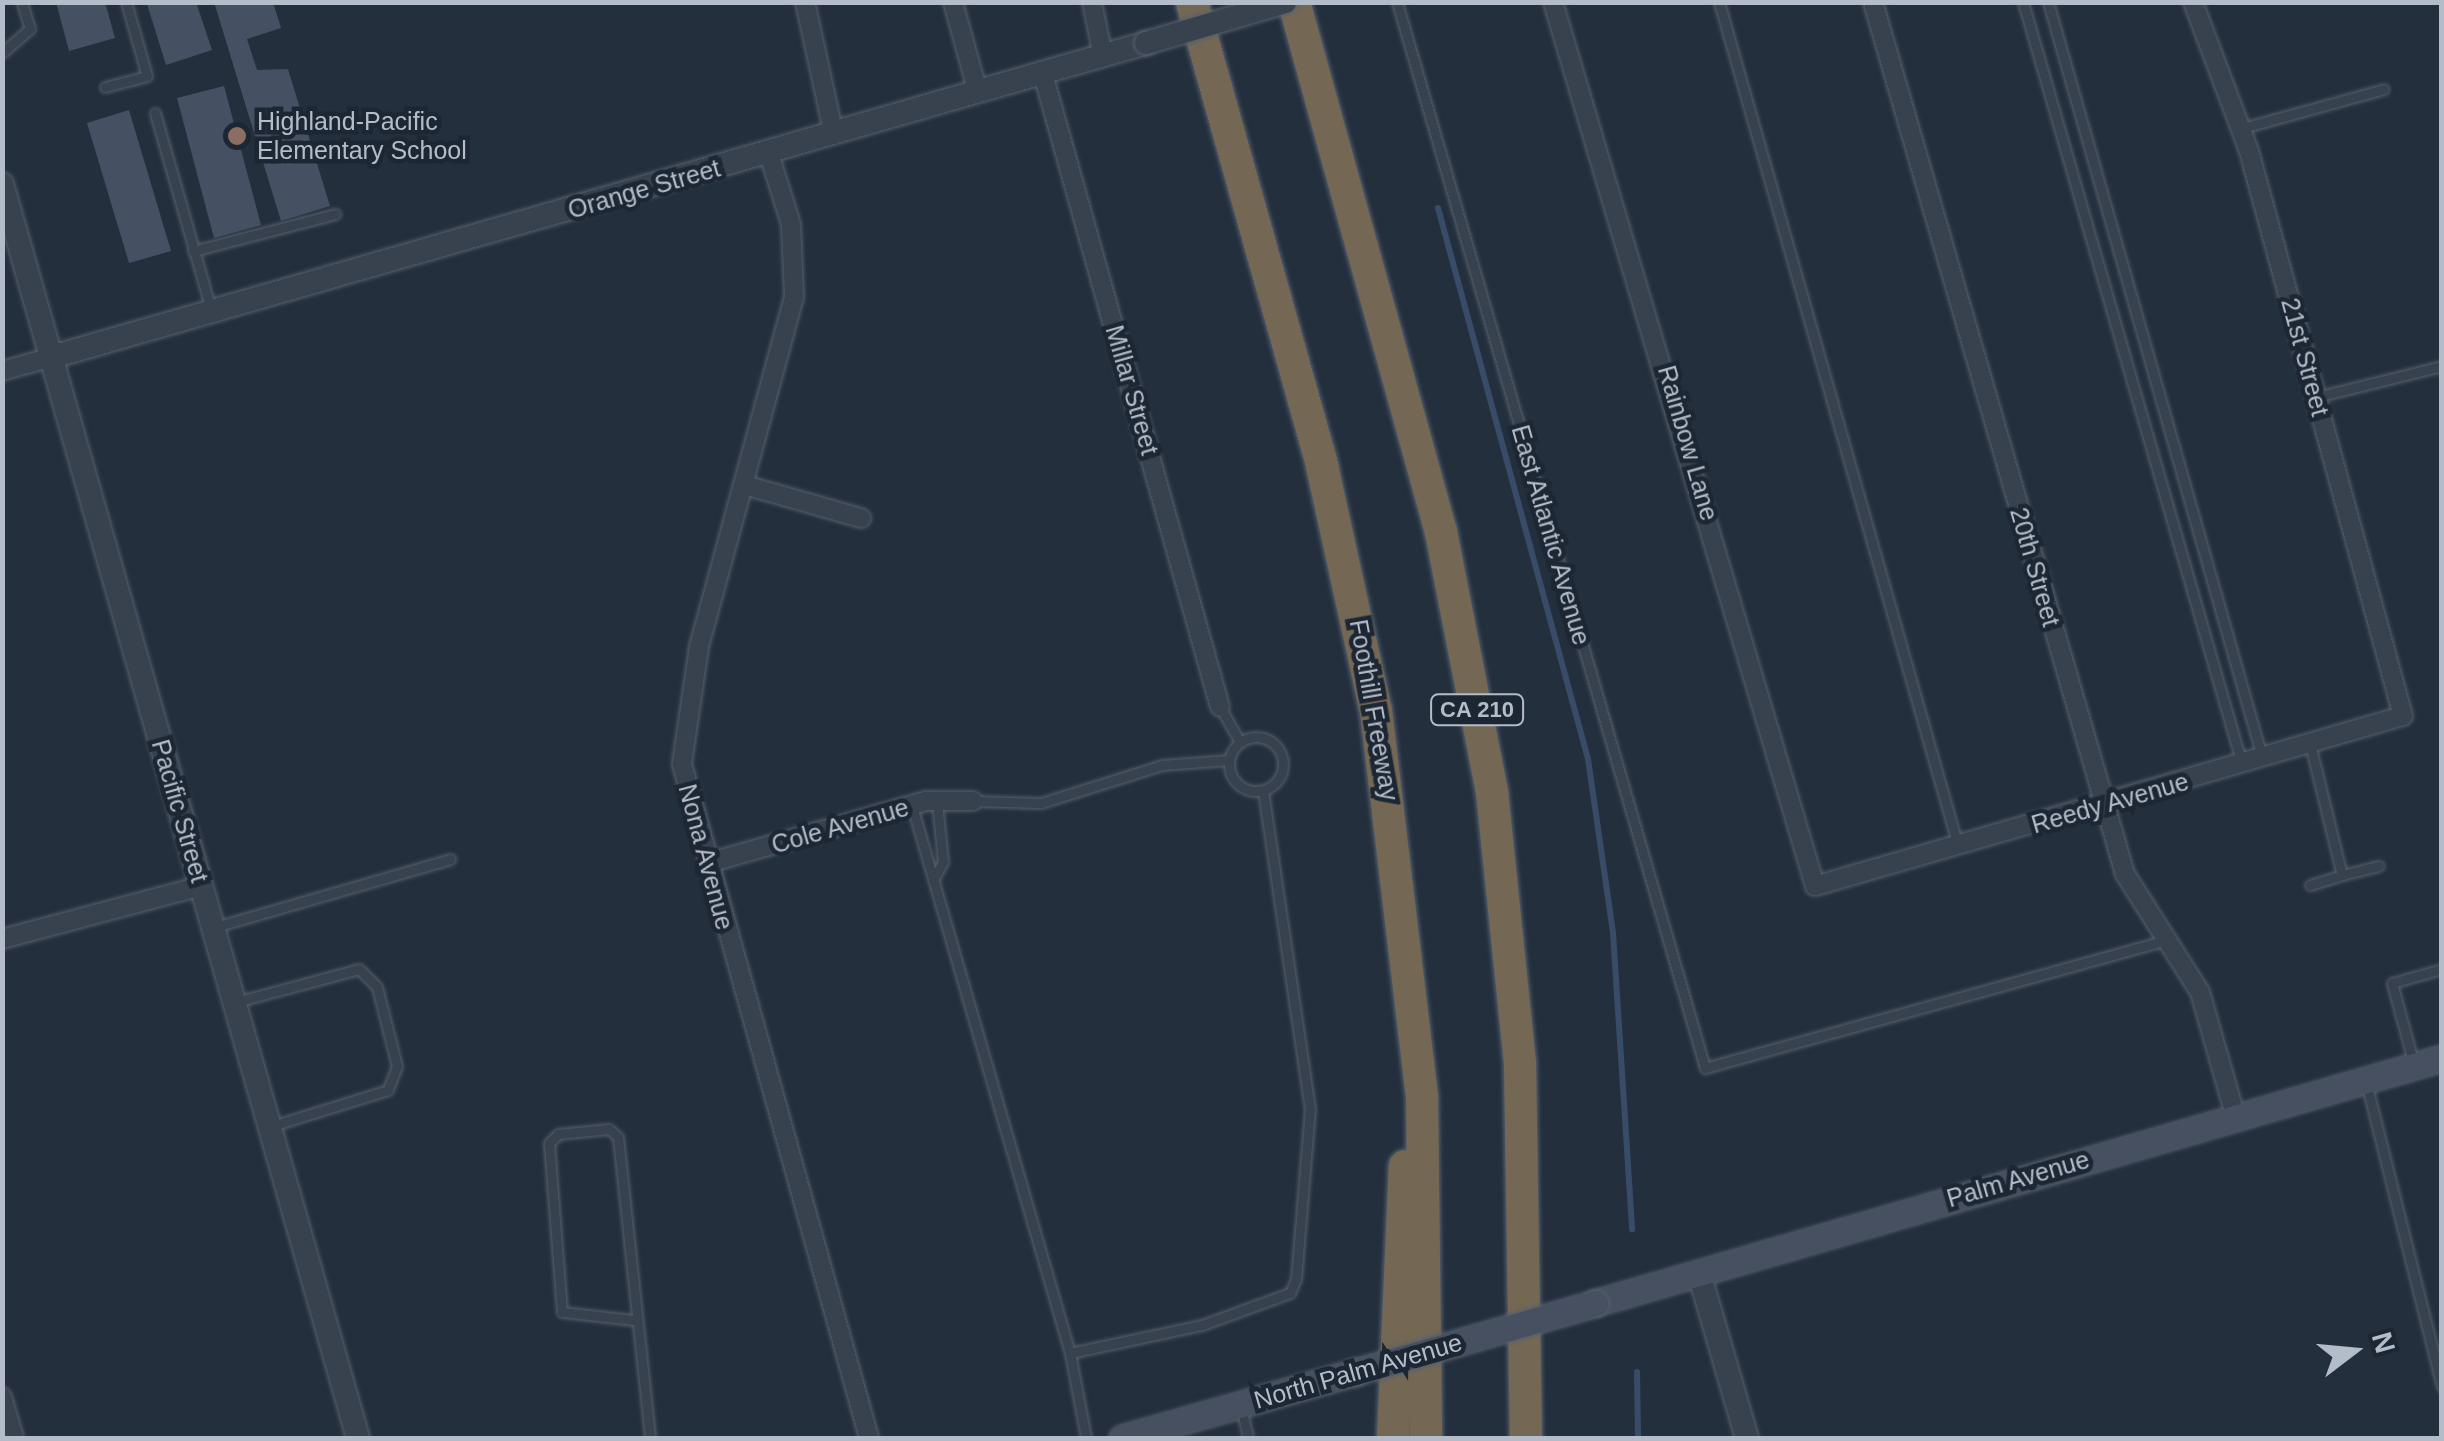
<!DOCTYPE html>
<style>
body{margin:0}
#map{position:relative;width:2444px;height:1441px;overflow:hidden;background:#242f3e;font-family:Helvetica,sans-serif}
div>[style]{position:absolute}
.stream>*{height:6px;margin:-3px;padding:0 3px;transform-origin:3px;border-radius:3px;background:#394c67}
.building>*{inset:0;background:#455162}
.roads{filter:drop-shadow(0 0 2px #565f6c) drop-shadow(0 0 2px #565f6c)}
.service>*{height:9px;margin:-4.5px;padding:0 4.5px;transform-origin:4.5px;border-radius:4.5px;background:#38414e}
.service>.ring{margin:-4.5px;padding:0;box-sizing:content-box;background:none;border:9px solid #38414e;border-radius:50%}
.minor>*{height:18px;margin:-9px;padding:0 9px;transform-origin:9px;border-radius:9px;background:#38414e}
.tertiary>*{height:22px;margin:-11px;padding:0 11px;transform-origin:11px;border-radius:11px;background:#38414e}
.secondary>*{height:25px;margin:-12.5px;padding:0 12.5px;transform-origin:12.5px;border-radius:12.5px;background:#465061}
.motorway>*{height:32px;margin:-16px;padding:0 16px;transform-origin:16px;border-radius:16px;background:#746855}
.bridges{filter:drop-shadow(0 0 2px #565f6c) drop-shadow(0 0 2px #565f6c)}
.tertiary-bridge>*{height:22px;margin:-11px;padding:0 11px;transform-origin:11px;border-radius:11px;background:#38414e}
.secondary-bridge>*{height:25px;margin:-12.5px;padding:0 12.5px;transform-origin:12.5px;border-radius:12.5px;background:#465061}
.dots>*{width:28px;height:28px;translate:-50% -50%;box-sizing:border-box;border:5px solid #1d2633;border-radius:50%}
span{translate:-50% -50%;white-space:nowrap;text-align:center;line-height:1.15;-webkit-text-stroke:9px #1d2633;paint-order:stroke}
.shield-label span{padding:2px 8px;background:#1d2633;border:2px solid;border-radius:8px;-webkit-text-stroke-width:0}
.shield-label{font-size:22px;color:#b4bcc9;font-weight:700}
.poi-label{font-size:25px;color:#b4bcc9}
.left{translate:0 -50%;text-align:left}
.street-label{font-size:25px;color:#b4bcc9}
.frame{position:absolute;inset:0;border:5px solid #b4bcc9;pointer-events:none}
.north{position:absolute;left:2304px;top:1301px;width:100px;height:100px;-webkit-text-stroke:8px #1d2633;paint-order:stroke;rotate:74deg;font-size:28px;font-weight:700;line-height:40px;text-align:center;color:#b4bcc9}
.north::after{content:'';display:block;margin:auto;width:35px;height:45px;background:#b4bcc9;clip-path:polygon(50% 0,100% 100%,50% 72%,0 100%)}
</style>
<div id="map">
<div class="stream">
<i style="left:1438px;top:208px;width:571px;rotate:74.77deg"></i>
<i style="left:1588px;top:759px;width:176px;rotate:81.8deg"></i>
<i style="left:1613px;top:933px;width:297px;rotate:86.3deg"></i>
<i style="left:1637px;top:1372px;width:66px;rotate:89.1deg"></i>
</div>
<div class="building">
<i style="clip-path:polygon(56px 2px,105px 2px,115px 38px,69px 51px)"></i>
<i style="clip-path:polygon(196px 2px,212px 50px,166px 65px,147px 4px)"></i>
<i style="clip-path:polygon(214px 2px,273px 2px,281px 28px,247px 39px,257px 70px,288px 69px,330px 206px,281px 221px)"></i>
<i style="clip-path:polygon(224px 86px,261px 225px,214px 238px,177px 98px)"></i>
<i style="clip-path:polygon(129px 110px,171px 251px,129px 263px,87px 123px)"></i>
</div>
<div class="roads">
<div class="service">
<i style="left:1397px;top:2px;width:1110px;rotate:73.88deg"></i>
<i style="left:1705px;top:1068px;width:477px;rotate:-15.5deg"></i>
<i style="left:1719px;top:2px;width:877px;rotate:74.19deg"></i>
<i style="left:2023px;top:2px;width:793px;rotate:73.97deg"></i>
<i style="left:2048px;top:2px;width:785px;rotate:74.17deg"></i>
<i style="left:2px;top:53px;width:37px;rotate:-41deg"></i>
<i style="left:30px;top:29px;width:28px;rotate:-107deg"></i>
<i style="left:105px;top:87px;width:43px;rotate:-14.7deg"></i>
<i style="left:147px;top:76px;width:77px;rotate:-105.8deg"></i>
<i style="left:155px;top:113px;width:204px;rotate:74.1deg"></i>
<i style="left:2239px;top:129px;width:150px;rotate:-15.4deg"></i>
<i style="left:193px;top:251px;width:147px;rotate:-14.6deg"></i>
<i style="left:2316px;top:397px;width:130px;rotate:-13.8deg"></i>
<i style="left:1220px;top:707px;width:40px;rotate:60.3deg"></i>
<i class="ring" style="left:1229px;top:737px;width:45px;height:45px"></i>
<i style="left:2310px;top:744px;width:135px;rotate:76.3deg"></i>
<i style="left:2342px;top:875px;width:38px;rotate:-14deg"></i>
<i style="left:973px;top:801px;width:68px;rotate:1.7deg"></i>
<i style="left:1041px;top:803px;width:127px;rotate:-17.4deg"></i>
<i style="left:1162px;top:765px;width:67px;rotate:-4.3deg"></i>
<i style="left:912px;top:806px;width:569px;rotate:73.89deg"></i>
<i style="left:1070px;top:1353px;width:135px;rotate:-12deg"></i>
<i style="left:1202px;top:1325px;width:94px;rotate:-20deg"></i>
<i style="left:1290px;top:1293px;width:15px;rotate:-67deg"></i>
<i style="left:1296px;top:1279px;width:171px;rotate:-85.3deg"></i>
<i style="left:1310px;top:1109px;width:321px;rotate:-98.4deg"></i>
<i style="left:933px;top:880px;width:21px;rotate:-61deg"></i>
<i style="left:943px;top:862px;width:60px;rotate:-95.7deg"></i>
<i style="left:2310px;top:885px;width:34px;rotate:-17deg"></i>
<i style="left:215px;top:927px;width:245px;rotate:-16.1deg"></i>
<i style="left:236px;top:1002px;width:127px;rotate:-15deg"></i>
<i style="left:359px;top:969px;width:25px;rotate:45deg"></i>
<i style="left:377px;top:987px;width:81px;rotate:75.8deg"></i>
<i style="left:397px;top:1066px;width:26px;rotate:111deg"></i>
<i style="left:388px;top:1090px;width:121px;rotate:162.8deg"></i>
<i style="left:2413px;top:1061px;width:81px;rotate:-105.1deg"></i>
<i style="left:2392px;top:983px;width:52px;rotate:-15.6deg"></i>
<i style="left:2366px;top:1082px;width:314px;rotate:76deg"></i>
<i style="left:633px;top:1320px;width:71px;rotate:-173.6deg"></i>
<i style="left:562px;top:1312px;width:169px;rotate:-94.4deg"></i>
<i style="left:549px;top:1143px;width:13px;rotate:-45deg"></i>
<i style="left:558px;top:1134px;width:51px;rotate:-5.6deg"></i>
<i style="left:609px;top:1129px;width:12px;rotate:42deg"></i>
<i style="left:618px;top:1137px;width:303px;rotate:83.9deg"></i>
<i style="left:1070px;top:1353px;width:86px;rotate:79.3deg"></i>
<i style="left:1241px;top:1407px;width:32px;rotate:77deg"></i>
</div>
<div class="minor">
<i style="left:805px;top:2px;width:136px;rotate:77.7deg"></i>
<i style="left:953px;top:2px;width:94px;rotate:74.6deg"></i>
<i style="left:1092px;top:2px;width:55px;rotate:78.5deg"></i>
<i style="left:1553px;top:2px;width:922px;rotate:73.49deg"></i>
<i style="left:1815px;top:886px;width:612px;rotate:-16.13deg"></i>
<i style="left:2403px;top:716px;width:586px;rotate:-105.25deg"></i>
<i style="left:2249px;top:151px;width:159px;rotate:-110.6deg"></i>
<i style="left:1873px;top:2px;width:908px;rotate:73.88deg"></i>
<i style="left:2125px;top:874px;width:140px;rotate:57.6deg"></i>
<i style="left:2200px;top:992px;width:128px;rotate:74.1deg"></i>
<i style="left:1043px;top:74px;width:657px;rotate:74.38deg"></i>
<i style="left:769px;top:154px;width:73px;rotate:72.6deg"></i>
<i style="left:791px;top:224px;width:73px;rotate:87.6deg"></i>
<i style="left:794px;top:297px;width:363px;rotate:105.2deg"></i>
<i style="left:699px;top:647px;width:118px;rotate:98.3deg"></i>
<i style="left:682px;top:764px;width:699px;rotate:74.49deg"></i>
<i style="left:2px;top:371px;width:52px;rotate:-15.6deg"></i>
<i style="left:745px;top:485px;width:121px;rotate:15.9deg"></i>
<i style="left:708px;top:863px;width:227px;rotate:-15.9deg"></i>
<i style="left:926px;top:801px;width:47px"></i>
<i style="left:2px;top:939px;width:206px;rotate:-14.9deg"></i>
<i style="left:2px;top:1397px;width:43px;rotate:73.7deg"></i>
</div>
<div class="tertiary">
<i style="left:2px;top:184px;width:1304px;rotate:74.15deg"></i>
<i style="left:52px;top:357px;width:1138px;rotate:-16.01deg"></i>
<i style="left:1699px;top:1273px;width:172px;rotate:73.8deg"></i>
</div>
<div class="secondary">
<i style="left:1595px;top:1303px;width:882px;rotate:-16.13deg"></i>
<i style="left:1122px;top:1438px;width:242px;rotate:-15.8deg"></i>
</div>
<div class="motorway">
<i style="left:1192px;top:2px;width:482px;rotate:74.3deg"></i>
<i style="left:1322px;top:466px;width:251px;rotate:77.6deg"></i>
<i style="left:1376px;top:711px;width:389px;rotate:83.2deg"></i>
<i style="left:1422px;top:1097px;width:341px;rotate:89.3deg"></i>
<i style="left:1294px;top:2px;width:550px;rotate:74.5deg"></i>
<i style="left:1441px;top:532px;width:265px;rotate:78.9deg"></i>
<i style="left:1492px;top:792px;width:272px;rotate:84.1deg"></i>
<i style="left:1520px;top:1063px;width:375px;rotate:89.1deg"></i>
<i style="left:1393px;top:1438px;width:272px;rotate:-87.5deg"></i>
</div>
</div>
<div class="bridges">
<div class="tertiary-bridge">
<i style="left:1146px;top:43px;width:145px;rotate:-16.4deg"></i>
</div>
<div class="secondary-bridge">
<i style="left:1355px;top:1372px;width:250px;rotate:-16deg"></i>
</div>
</div>
<div class="dots">
<i style="left:237px;top:136px;background:#8d6e63"></i>
</div>
<div class="shield-label">
<span style="left:1477px;top:710px">CA 210</span>
</div>
<div class="poi-label">
<span class="left" style="left:257px;top:136px">Highland-Pacific<br>Elementary School</span>
</div>
<div class="street-label">
<span style="left:644px;top:189px;rotate:-16deg">Orange Street</span>
<span style="left:2305px;top:357px;rotate:75deg">21st Street</span>
<span style="left:1132px;top:390px;rotate:74deg">Millar Street</span>
<span style="left:1688px;top:443px;rotate:74deg">Rainbow Lane</span>
<span style="left:1551px;top:535px;rotate:74deg">East Atlantic Avenue</span>
<span style="left:2035px;top:567px;rotate:74deg">20th Street</span>
<span style="left:1374px;top:710px;rotate:80deg">Foothill Freeway</span>
<span style="left:2110px;top:803px;rotate:-16deg">Reedy Avenue</span>
<span style="left:180px;top:811px;rotate:74deg">Pacific Street</span>
<span style="left:840px;top:826px;rotate:-16deg">Cole Avenue</span>
<span style="left:706px;top:857px;rotate:75deg">Nona Avenue</span>
<span style="left:2018px;top:1179px;rotate:-16deg">Palm Avenue</span>
<span style="left:1358px;top:1371px;rotate:-16deg">North Palm Avenue</span>
</div>
<div class="frame"></div>
<div class="north">N</div>
</div>
